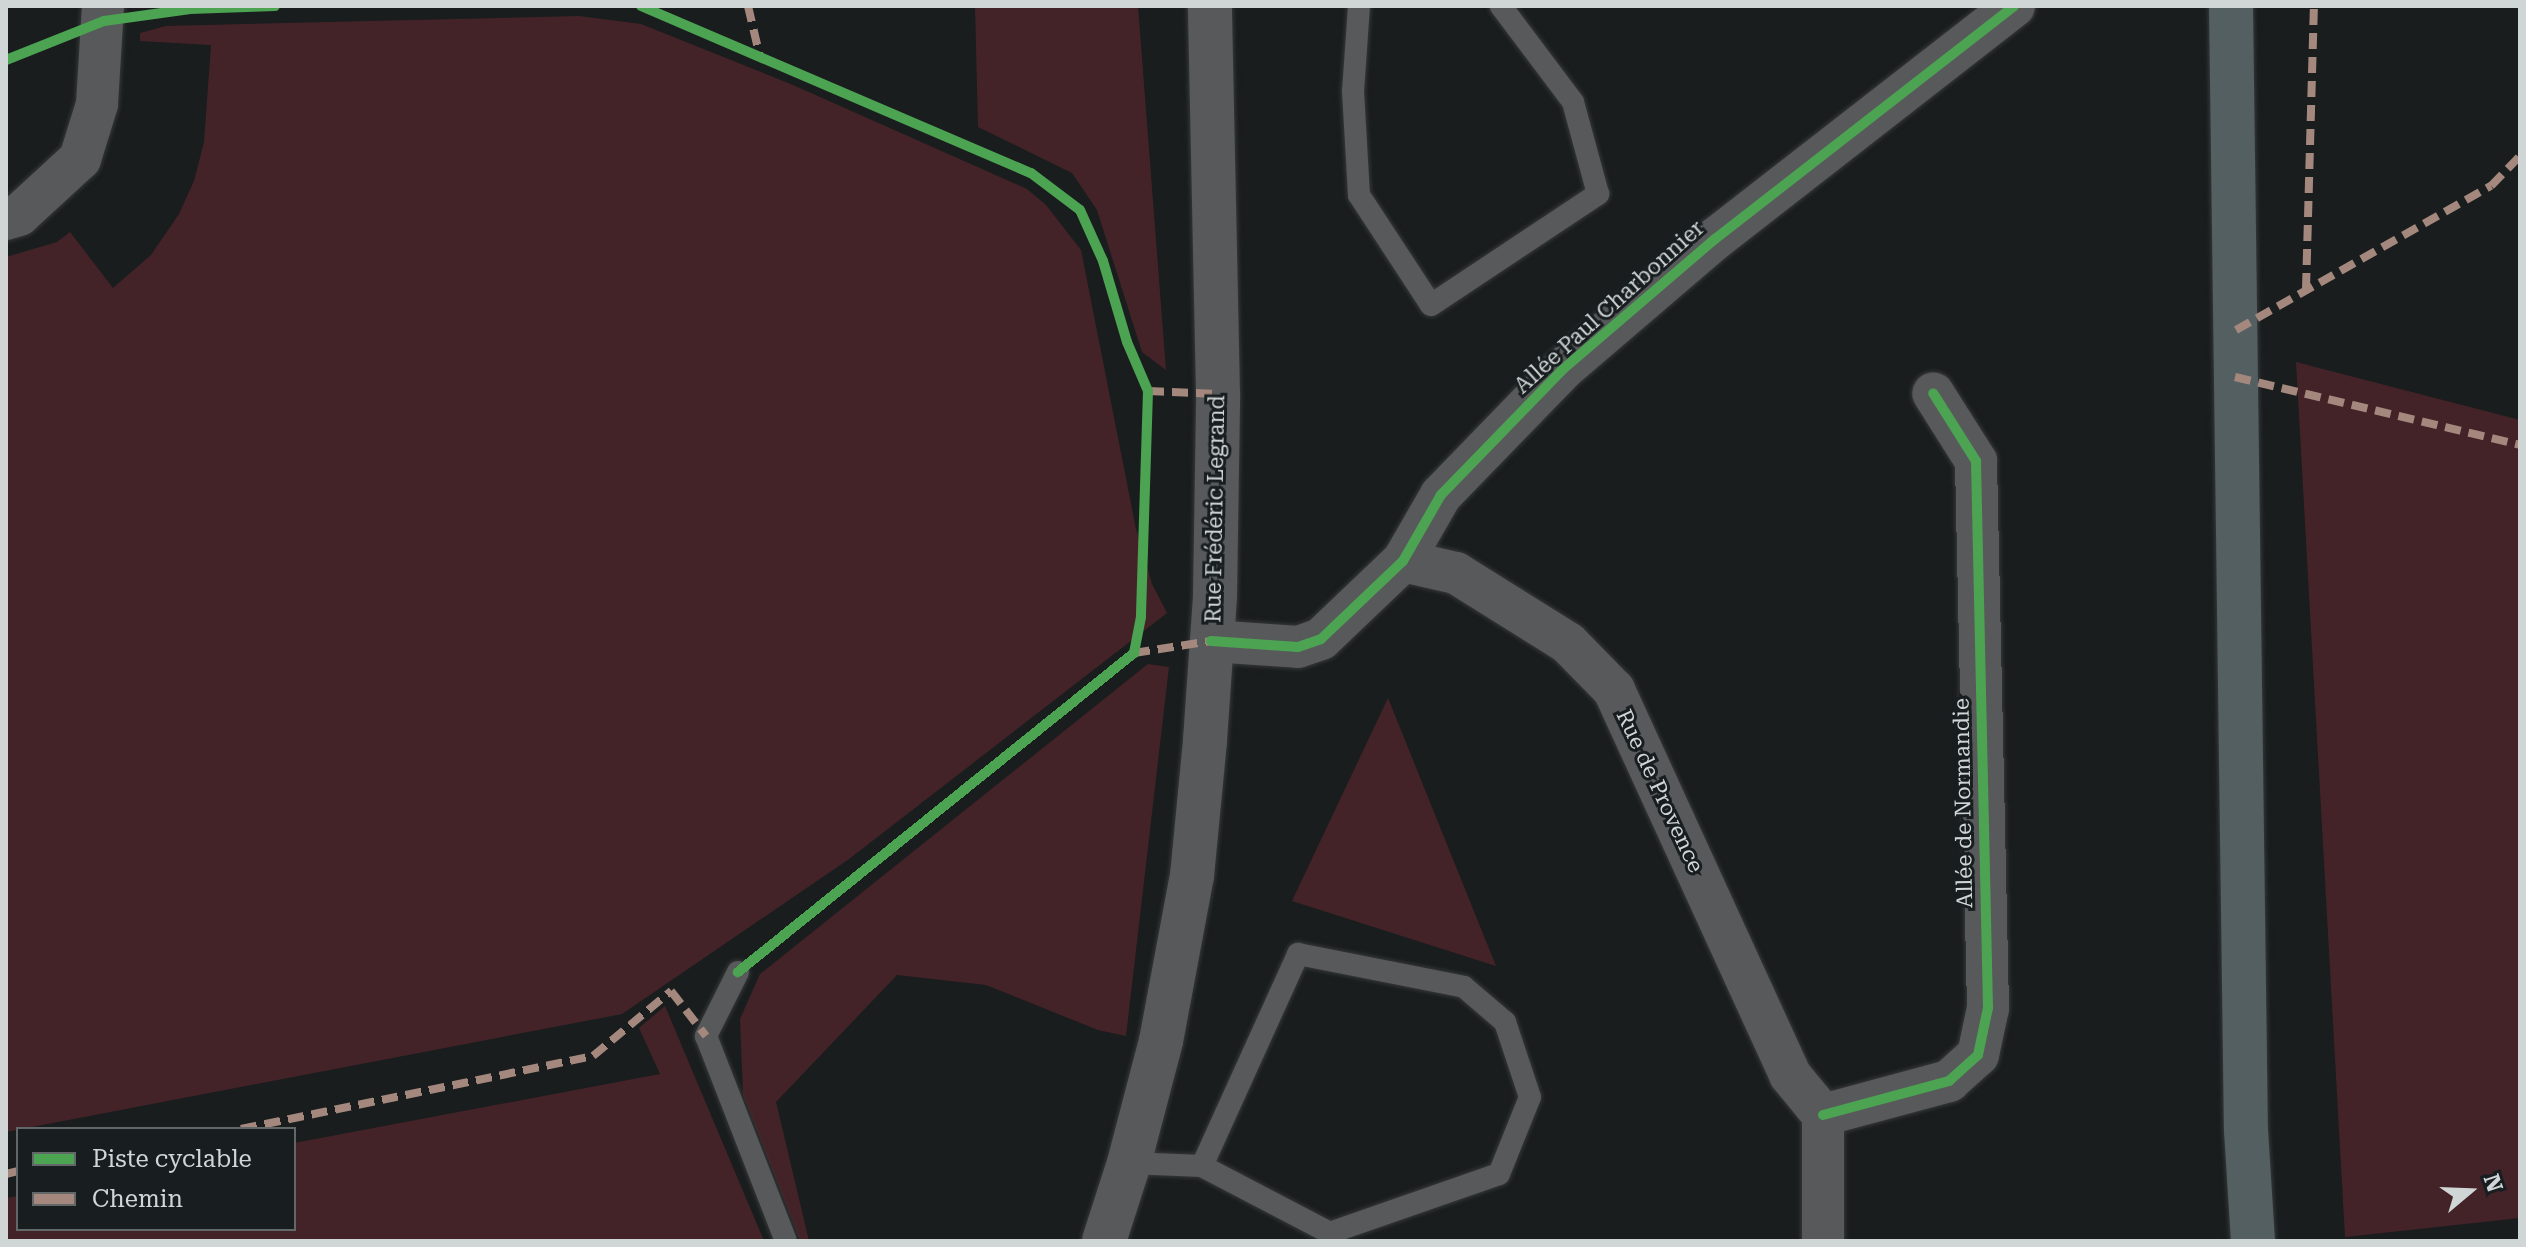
<!DOCTYPE html>
<meta charset="utf-8">
<style>
body{margin:0}
#map{position:relative;width:2526px;height:1247px;overflow:hidden;background:#191d1e;font-family:"Roboto Serif",serif}
div>[style]{position:absolute}
.green>*{inset:0;background:#442328}
.roads{filter:drop-shadow(0 0 2px #363838) drop-shadow(0 0 2px #363838)}
.service>*{height:22px;margin:-11px;padding:0 11px;transform-origin:11px;border-radius:11px;background:#57595a}
.minor>*{height:42px;margin:-21px;padding:0 21px;transform-origin:21px;border-radius:21px;background:#57595a}
.secondary>*{height:44px;margin:-22px;padding:0 22px;transform-origin:22px;border-radius:22px;background:#57595a}
.primary>*{height:44px;margin:-22px;padding:0 22px;transform-origin:22px;border-radius:22px;background:#545f61}
.quiet>*{height:8px;margin-top:-4px;transform-origin:0;background:repeating-linear-gradient(90deg,#a5887d 0 16px,transparent 0 24px)}
.cycleway>*{height:10px;margin:-5px;padding:0 5px;transform-origin:5px;border-radius:5px;background:#4ca352}
span{translate:-50% -50%;white-space:nowrap;text-align:center;line-height:1.15;-webkit-text-stroke:6px #181e1f;paint-order:stroke}
.street-label{font-size:22px;color:#d0d5d5}
.frame{position:absolute;inset:0;border:8px solid #d0d5d5;pointer-events:none}
.legend{position:absolute;left:16px;top:1127px;width:280px;height:104px;box-sizing:border-box;background:#181e1f;border:2px solid #626768;margin:0;padding:10px 14px;list-style:none;font-size:24px;color:#d0d5d5}
.legend li{display:flex;align-items:center;gap:16px;height:40px}
.legend b{width:40px;border:2px solid #626768}
.north{position:absolute;left:2430px;top:1151px;width:80px;height:80px;-webkit-text-stroke:6px #181e1f;paint-order:stroke;rotate:71deg;font-size:22px;font-weight:700;line-height:32px;text-align:center;color:#d0d5d5}
.north::after{content:'';display:block;margin:auto;width:28px;height:36px;background:#d0d5d5;clip-path:polygon(50% 0,100% 100%,50% 72%,0 100%)}
</style>
<div id="map">
<div class="green">
<i style="clip-path:polygon(975px 6px,1138px 6px,1166px 370px,1142px 352px,1097px 210px,1072px 173px,978px 127px)"></i>
<i style="clip-path:polygon(579px 16px,641px 24px,793px 85px,1027px 189px,1046px 205px,1081px 250px,1136px 529px,1152px 584px,1167px 613px,849px 859px,622px 1014px,6px 1132px,6px 257px,57px 242px,70px 232px,113px 288px,151px 255px,179px 214px,194px 181px,204px 142px,211px 45px,140px 41px,140px 33px,166px 26px)"></i>
<i style="clip-path:polygon(2296px 362px,2520px 420px,2520px 1218px,2345px 1237px)"></i>
<i style="clip-path:polygon(1148px 664px,1169px 667px,1126px 1036px,1098px 1030px,986px 985px,897px 975px,776px 1102px,809px 1241px,800px 1241px,743px 1095px,740px 1019px,760px 974px)"></i>
<i style="clip-path:polygon(1388px 698px,1496px 966px,1292px 901px)"></i>
<i style="clip-path:polygon(665px 1006px,764px 1241px,6px 1241px,6px 1198px,18px 1196px,18px 1229px,294px 1229px,294px 1143px,660px 1074px,639px 1028px)"></i>
</div>
<div class="roads">
<div class="service">
<i style="left:1359px;top:6px;width:85px;rotate:94deg"></i>
<i style="left:1353px;top:91px;width:104px;rotate:86.7deg"></i>
<i style="left:1359px;top:195px;width:131px;rotate:56.8deg"></i>
<i style="left:1431px;top:305px;width:201px;rotate:-33.6deg"></i>
<i style="left:1598px;top:194px;width:95px;rotate:-105.2deg"></i>
<i style="left:1573px;top:102px;width:120px;rotate:-126.9deg"></i>
<i style="left:738px;top:972px;width:72px;rotate:116.6deg"></i>
<i style="left:706px;top:1036px;width:220px;rotate:68.7deg"></i>
<i style="left:1129px;top:1163px;width:73px;rotate:2.4deg"></i>
<i style="left:1202px;top:1166px;width:233px;rotate:-65.6deg"></i>
<i style="left:1298px;top:954px;width:169px;rotate:11.2deg"></i>
<i style="left:1464px;top:987px;width:54px;rotate:40.5deg"></i>
<i style="left:1505px;top:1022px;width:79px;rotate:71.6deg"></i>
<i style="left:1530px;top:1097px;width:83px;rotate:111.9deg"></i>
<i style="left:1499px;top:1174px;width:179px;rotate:160.8deg"></i>
<i style="left:1330px;top:1233px;width:144px;rotate:-152.4deg"></i>
</div>
<div class="minor">
<i style="left:6px;top:219px;width:14px;rotate:-17deg"></i>
<i style="left:19px;top:215px;width:83px;rotate:-42.6deg"></i>
<i style="left:80px;top:159px;width:58px;rotate:-72.8deg"></i>
<i style="left:97px;top:104px;width:98px;rotate:-86.5deg"></i>
<i style="left:1403px;top:561px;width:54px;rotate:12.8deg"></i>
<i style="left:1456px;top:573px;width:132px;rotate:32deg"></i>
<i style="left:1568px;top:643px;width:66px;rotate:45.6deg"></i>
<i style="left:1614px;top:690px;width:423px;rotate:65.4deg"></i>
<i style="left:1790px;top:1075px;width:52px;rotate:50.5deg"></i>
<i style="left:1211px;top:641px;width:87px;rotate:3.9deg"></i>
<i style="left:1298px;top:647px;width:24px;rotate:-19deg"></i>
<i style="left:1321px;top:639px;width:113px;rotate:-43.6deg"></i>
<i style="left:1403px;top:561px;width:76px;rotate:-60.1deg"></i>
<i style="left:1441px;top:495px;width:174px;rotate:-45.9deg"></i>
<i style="left:1562px;top:370px;width:201px;rotate:-40.6deg"></i>
<i style="left:1715px;top:239px;width:379px;rotate:-37.9deg"></i>
<i style="left:1823px;top:1115px;width:131px;rotate:-15.1deg"></i>
<i style="left:1949px;top:1081px;width:39px;rotate:-42deg"></i>
<i style="left:1978px;top:1055px;width:48px;rotate:-78deg"></i>
<i style="left:1988px;top:1008px;width:547px;rotate:-91.26deg"></i>
<i style="left:1976px;top:461px;width:80px;rotate:-122.3deg"></i>
<i style="left:1823px;top:1241px;width:126px;rotate:-90deg"></i>
</div>
<div class="secondary">
<i style="left:1104px;top:1241px;width:82px;rotate:-72.2deg"></i>
<i style="left:1129px;top:1163px;width:126px;rotate:-75.3deg"></i>
<i style="left:1161px;top:1041px;width:168px;rotate:-79.4deg"></i>
<i style="left:1192px;top:876px;width:137px;rotate:-84.5deg"></i>
<i style="left:1205px;top:740px;width:144px;rotate:-86deg"></i>
<i style="left:1215px;top:596px;width:202px;rotate:-89.1deg"></i>
<i style="left:1218px;top:394px;width:388px;rotate:-91.2deg"></i>
</div>
<div class="primary">
<i style="left:2231px;top:6px;width:1124px;rotate:89.24deg"></i>
<i style="left:2246px;top:1130px;width:111px;rotate:86.4deg"></i>
</div>
</div>
<div class="quiet">
<i style="left:748px;top:6px;width:52px;rotate:76.8deg"></i>
<i style="left:2306px;top:289px;width:283px;rotate:-88.4deg"></i>
<i style="left:2236px;top:330px;width:293px;rotate:-29.5deg"></i>
<i style="left:2491px;top:186px;width:42px;rotate:-46deg"></i>
<i style="left:2235px;top:377px;width:293px;rotate:13.4deg"></i>
<i style="left:1148px;top:391px;width:70px;rotate:2.5deg"></i>
<i style="left:1134px;top:653px;width:78px;rotate:-8.9deg"></i>
<i style="left:241px;top:1129px;width:359px;rotate:-11.7deg"></i>
<i style="left:593px;top:1056px;width:102px;rotate:-39.8deg"></i>
<i style="left:671px;top:991px;width:57px;rotate:52.1deg"></i>
<i style="left:6px;top:1174px;width:12px;rotate:-14deg"></i>
</div>
<div class="cycleway">
<i style="left:641px;top:6px;width:424px;rotate:23.2deg"></i>
<i style="left:1031px;top:173px;width:61px;rotate:37.1deg"></i>
<i style="left:1080px;top:210px;width:56px;rotate:65.7deg"></i>
<i style="left:1103px;top:261px;width:84px;rotate:73.5deg"></i>
<i style="left:1127px;top:342px;width:53px;rotate:66.8deg"></i>
<i style="left:1148px;top:391px;width:226px;rotate:91.8deg"></i>
<i style="left:1141px;top:617px;width:37px;rotate:101deg"></i>
<i style="left:1134px;top:653px;width:509px;rotate:141.15deg"></i>
<i style="left:6px;top:60px;width:105px;rotate:-21.7deg"></i>
<i style="left:104px;top:21px;width:87px;rotate:-7.9deg"></i>
<i style="left:190px;top:9px;width:85px;rotate:-2deg"></i>
<i style="left:1211px;top:641px;width:87px;rotate:3.9deg"></i>
<i style="left:1298px;top:647px;width:24px;rotate:-19deg"></i>
<i style="left:1321px;top:639px;width:113px;rotate:-43.6deg"></i>
<i style="left:1403px;top:561px;width:76px;rotate:-60.1deg"></i>
<i style="left:1441px;top:495px;width:174px;rotate:-45.9deg"></i>
<i style="left:1562px;top:370px;width:201px;rotate:-40.6deg"></i>
<i style="left:1715px;top:239px;width:379px;rotate:-37.9deg"></i>
<i style="left:1823px;top:1115px;width:131px;rotate:-15.1deg"></i>
<i style="left:1949px;top:1081px;width:39px;rotate:-42deg"></i>
<i style="left:1978px;top:1055px;width:48px;rotate:-78deg"></i>
<i style="left:1988px;top:1008px;width:547px;rotate:-91.26deg"></i>
<i style="left:1976px;top:461px;width:80px;rotate:-122.3deg"></i>
</div>
<div class="street-label">
<span style="left:1609px;top:307px;rotate:-42deg">Allée Paul Charbonnier</span>
<span style="left:1215px;top:509px;rotate:-89deg">Rue Frédéric Legrand</span>
<span style="left:1660px;top:791px;rotate:65deg">Rue de Provence</span>
<span style="left:1963px;top:803px;rotate:-91deg">Allée de Normandie</span>
</div>
<div class="frame"></div>
<ul class="legend">
<li><b style="height:10px;background:#4ca352"></b>Piste cyclable</li>
<li><b style="height:10px;background:#a5887d"></b>Chemin</li>
</ul>
<div class="north">N</div>
</div>
